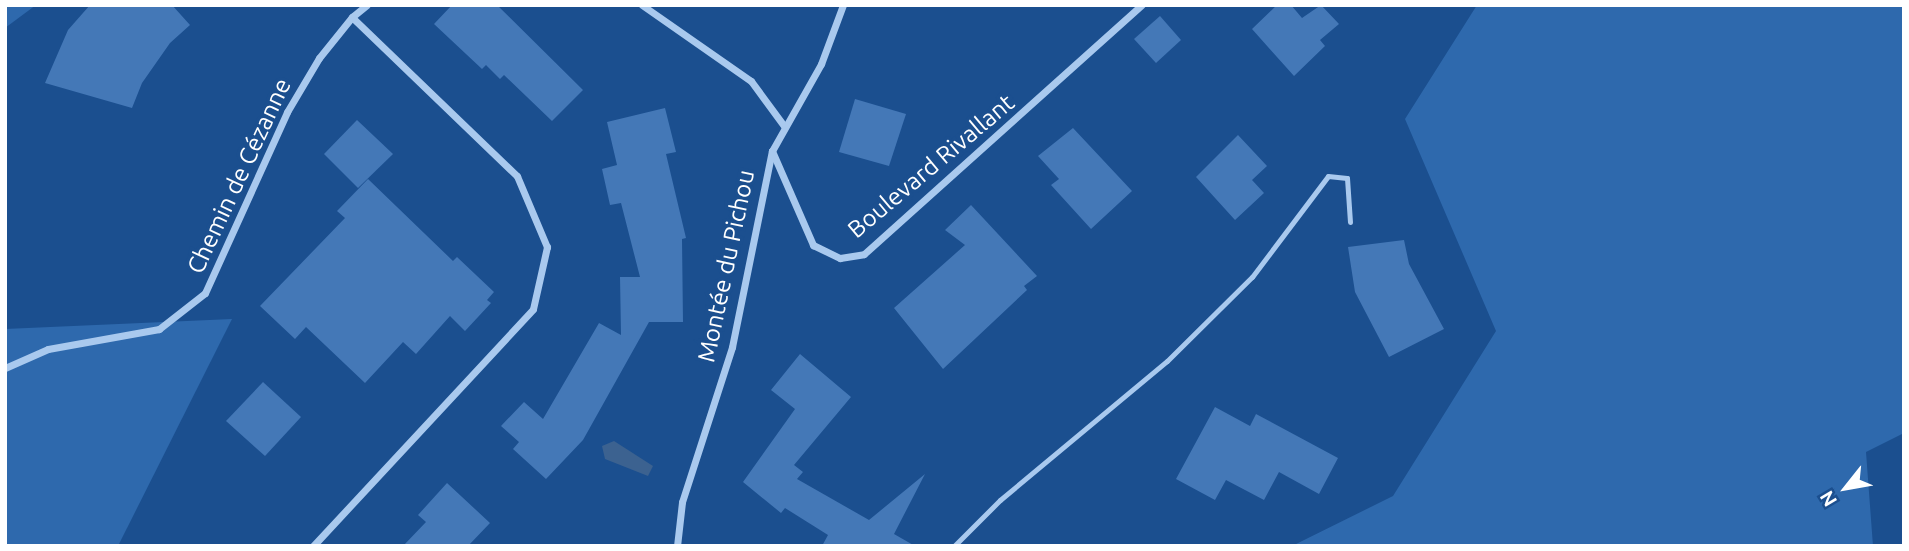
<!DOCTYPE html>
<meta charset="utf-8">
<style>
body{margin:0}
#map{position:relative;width:1909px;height:551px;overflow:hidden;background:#1b4f8f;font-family:Ubuntu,sans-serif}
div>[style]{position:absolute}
.green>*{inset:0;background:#2e69ad}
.water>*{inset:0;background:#3c6290}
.building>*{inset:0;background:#4478b7}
.lane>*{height:5px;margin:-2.5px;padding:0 2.5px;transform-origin:2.5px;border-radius:2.5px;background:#a9c9ee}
.street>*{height:7px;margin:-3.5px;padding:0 3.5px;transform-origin:3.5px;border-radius:3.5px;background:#a9c9ee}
span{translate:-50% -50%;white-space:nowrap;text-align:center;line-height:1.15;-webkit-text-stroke:7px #1b4f8f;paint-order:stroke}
.street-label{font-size:24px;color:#fff}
.frame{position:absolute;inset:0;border:7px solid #fff;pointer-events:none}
.north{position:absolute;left:1811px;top:453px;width:70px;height:70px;-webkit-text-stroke:5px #1b4f8f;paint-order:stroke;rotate:239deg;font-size:19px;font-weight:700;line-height:28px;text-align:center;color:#fff}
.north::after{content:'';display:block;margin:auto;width:24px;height:32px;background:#fff;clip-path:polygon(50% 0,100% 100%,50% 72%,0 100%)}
</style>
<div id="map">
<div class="green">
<i style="clip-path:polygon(5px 5px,36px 5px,5px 28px)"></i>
<i style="clip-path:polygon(1477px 5px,1904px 5px,1904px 433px,1866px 452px,1873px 546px,1292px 546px,1393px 496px,1496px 331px,1405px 119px)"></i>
<i style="clip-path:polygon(232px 319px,118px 546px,5px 546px,5px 329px)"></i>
</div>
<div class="water">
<i style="clip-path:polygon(614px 441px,653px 466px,648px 476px,605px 459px,602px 446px)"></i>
</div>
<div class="building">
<i style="clip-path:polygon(90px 5px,172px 5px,190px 25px,170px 43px,142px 83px,132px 108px,45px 83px,68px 30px)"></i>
<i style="clip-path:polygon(452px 5px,497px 5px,583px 90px,552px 121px,504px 75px,500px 79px,486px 65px,482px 69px,434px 24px)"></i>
<i style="clip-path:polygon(1277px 5px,1291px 5px,1302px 18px,1321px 5px,1339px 24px,1320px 40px,1325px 46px,1294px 76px,1252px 29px)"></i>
<i style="clip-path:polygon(1160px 16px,1181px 40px,1156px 63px,1134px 39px)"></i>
<i style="clip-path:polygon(855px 99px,906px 114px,889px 166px,839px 152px)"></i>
<i style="clip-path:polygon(665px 108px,676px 152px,666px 154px,686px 238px,682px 239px,683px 322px,649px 322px,583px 440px,546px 479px,513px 449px,519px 442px,501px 426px,524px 402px,543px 419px,599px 323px,621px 335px,620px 277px,640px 277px,621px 203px,610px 205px,602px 169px,617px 165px,607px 122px)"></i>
<i style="clip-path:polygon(357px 120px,393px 154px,358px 188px,324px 154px)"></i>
<i style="clip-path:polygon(1073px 128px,1132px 191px,1091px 229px,1051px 185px,1059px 179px,1038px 156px)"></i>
<i style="clip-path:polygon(1238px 135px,1267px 166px,1252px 180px,1264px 193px,1235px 220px,1196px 177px)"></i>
<i style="clip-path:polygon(368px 179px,453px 261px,457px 257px,494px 292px,487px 300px,491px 303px,465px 331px,450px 316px,416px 354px,403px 342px,365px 383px,306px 327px,295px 339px,260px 306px,345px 218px,337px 211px)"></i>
<i style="clip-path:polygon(971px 205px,1037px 276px,1024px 286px,1027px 290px,943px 369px,894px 308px,965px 245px,945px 230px)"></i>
<i style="clip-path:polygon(1404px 240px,1409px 264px,1444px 329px,1389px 357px,1355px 292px,1348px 247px)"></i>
<i style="clip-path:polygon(800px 354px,851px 397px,794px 465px,803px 472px,797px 479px,869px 520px,925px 474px,894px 534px,915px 546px,822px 546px,828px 535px,785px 508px,781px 513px,743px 482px,795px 409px,771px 390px)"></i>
<i style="clip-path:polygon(263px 382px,301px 417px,265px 456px,226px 421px)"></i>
<i style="clip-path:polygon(1215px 407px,1250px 426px,1256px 414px,1338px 458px,1319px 494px,1279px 472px,1264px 500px,1226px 480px,1215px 500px,1176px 479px)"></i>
<i style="clip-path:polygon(447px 483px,490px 523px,468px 546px,403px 546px,426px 522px,418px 515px)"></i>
</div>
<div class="lane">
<i style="left:954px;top:546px;width:65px;rotate:-45deg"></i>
<i style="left:1000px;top:500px;width:217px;rotate:-39.8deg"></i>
<i style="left:1167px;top:361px;width:120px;rotate:-44.7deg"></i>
<i style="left:1252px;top:277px;width:126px;rotate:-53deg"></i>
<i style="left:1328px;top:176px;width:19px;rotate:6deg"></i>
<i style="left:1347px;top:178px;width:44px;rotate:86.1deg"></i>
</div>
<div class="street">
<i style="left:642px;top:5px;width:133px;rotate:34.9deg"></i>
<i style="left:751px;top:81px;width:56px;rotate:53.7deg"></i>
<i style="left:772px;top:151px;width:103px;rotate:66.4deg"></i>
<i style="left:813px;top:245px;width:30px;rotate:26deg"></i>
<i style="left:840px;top:258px;width:24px;rotate:-9deg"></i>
<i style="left:864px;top:254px;width:373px;rotate:-41.9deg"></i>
<i style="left:5px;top:368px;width:47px;rotate:-23.8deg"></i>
<i style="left:48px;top:349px;width:113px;rotate:-10.2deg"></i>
<i style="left:159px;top:329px;width:58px;rotate:-38deg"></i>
<i style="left:205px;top:293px;width:199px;rotate:-65.6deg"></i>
<i style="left:287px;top:112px;width:63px;rotate:-59.3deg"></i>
<i style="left:319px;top:58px;width:53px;rotate:-51.2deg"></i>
<i style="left:352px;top:17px;width:19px;rotate:-39deg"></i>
<i style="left:313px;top:546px;width:323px;rotate:-47.1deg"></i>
<i style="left:533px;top:309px;width:64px;rotate:-77.3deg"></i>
<i style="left:547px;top:247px;width:77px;rotate:-112.9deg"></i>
<i style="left:517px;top:176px;width:229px;rotate:-136.1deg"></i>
<i style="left:677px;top:546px;width:44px;rotate:-83.5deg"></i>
<i style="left:682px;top:502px;width:163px;rotate:-72.1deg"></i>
<i style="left:732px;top:347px;width:200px;rotate:-78.5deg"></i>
<i style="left:772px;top:151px;width:100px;rotate:-60.6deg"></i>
<i style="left:821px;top:64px;width:63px;rotate:-69.6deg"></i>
</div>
<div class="street-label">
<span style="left:931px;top:166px;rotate:-40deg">Boulevard Rivallant</span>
<span style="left:239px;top:176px;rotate:-65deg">Chemin de Cézanne</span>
<span style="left:726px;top:266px;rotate:-78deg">Montée du Pichou</span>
</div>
<div class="frame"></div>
<div class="north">N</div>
</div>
